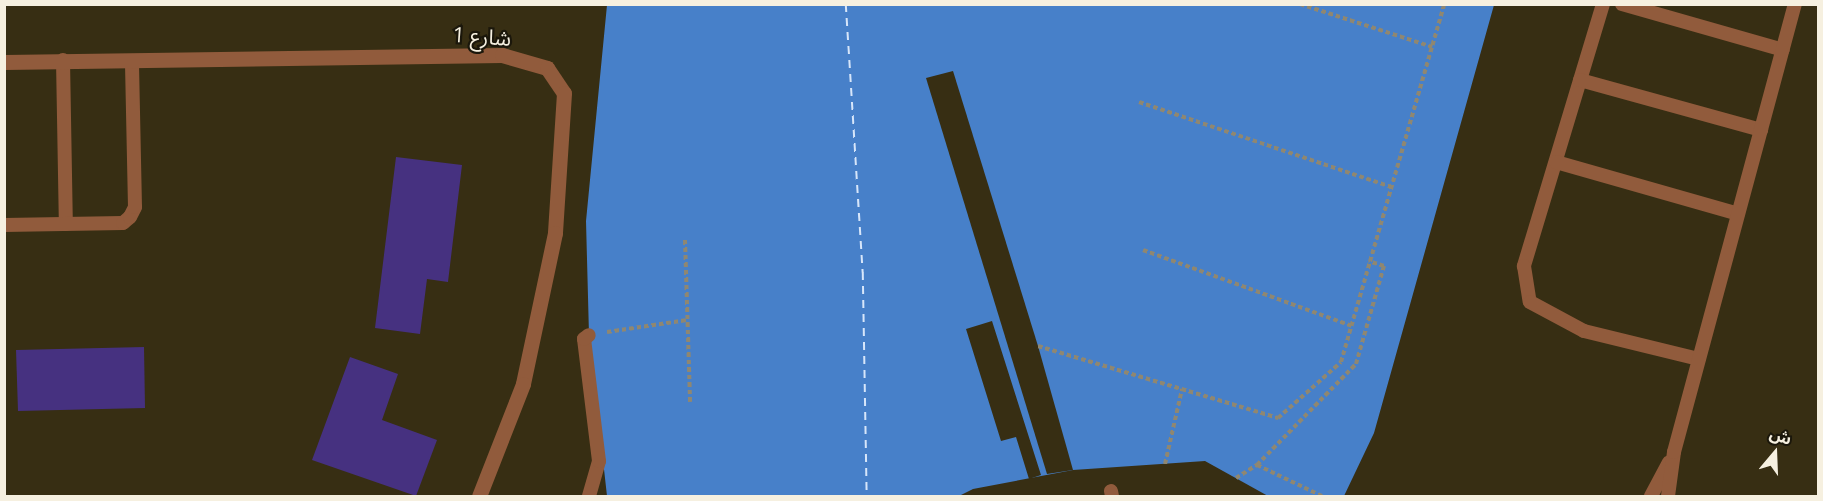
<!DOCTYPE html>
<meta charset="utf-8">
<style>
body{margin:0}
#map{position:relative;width:1823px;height:501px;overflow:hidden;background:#372e13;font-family:"Open Sans","Noto Sans Arabic",sans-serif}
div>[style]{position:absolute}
.water>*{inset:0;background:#4780c9}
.pier>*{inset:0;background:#372e13}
.ferry>*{height:1.5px;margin-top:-0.75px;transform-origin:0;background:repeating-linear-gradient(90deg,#d7e6fa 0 8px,transparent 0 14px)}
.building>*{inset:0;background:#463180}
.path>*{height:4px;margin-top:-2px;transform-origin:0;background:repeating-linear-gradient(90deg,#8f8771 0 4.5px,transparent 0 7.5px)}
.lane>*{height:14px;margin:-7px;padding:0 7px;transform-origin:7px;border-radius:7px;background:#915b3c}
.street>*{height:15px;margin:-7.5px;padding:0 7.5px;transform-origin:7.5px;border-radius:7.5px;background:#915b3c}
span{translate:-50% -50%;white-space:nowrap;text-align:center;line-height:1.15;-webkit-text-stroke:4.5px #1b170b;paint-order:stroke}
.street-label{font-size:21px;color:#f6f0e0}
.frame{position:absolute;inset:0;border:6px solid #f6f0e0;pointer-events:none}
.north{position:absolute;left:1745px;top:423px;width:60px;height:60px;-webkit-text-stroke:4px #1b170b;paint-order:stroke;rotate:19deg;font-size:16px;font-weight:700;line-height:24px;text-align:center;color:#f6f0e0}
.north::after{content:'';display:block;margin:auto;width:21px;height:27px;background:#f6f0e0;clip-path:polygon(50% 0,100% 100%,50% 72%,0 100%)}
</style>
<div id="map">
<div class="water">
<i style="clip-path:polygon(607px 5px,1494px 5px,1374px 433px,1344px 496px,1268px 496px,1205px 461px,1073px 470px,973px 489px,959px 496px,607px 496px,589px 335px,586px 221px)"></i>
</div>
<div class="pier">
<i style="clip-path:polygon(953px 71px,1038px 346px,1073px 470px,1047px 474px,926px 78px)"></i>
<i style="clip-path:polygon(992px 321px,1041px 475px,1029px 479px,1016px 437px,1001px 441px,966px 329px)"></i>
</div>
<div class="ferry">
<i style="left:846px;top:4px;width:269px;rotate:86.4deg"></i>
<i style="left:863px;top:272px;width:224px;rotate:89deg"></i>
</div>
<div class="building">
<i style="clip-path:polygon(396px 157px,462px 165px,448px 282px,427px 279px,420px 334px,375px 328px)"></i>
<i style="clip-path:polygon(144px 347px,145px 408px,18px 411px,16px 350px)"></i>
<i style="clip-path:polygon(350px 357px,398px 374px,382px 420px,437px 440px,416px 496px,312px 460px)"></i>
</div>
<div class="path">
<i style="left:1300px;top:4px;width:139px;rotate:18deg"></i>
<i style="left:1139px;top:102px;width:266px;rotate:18.6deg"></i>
<i style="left:685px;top:240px;width:162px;rotate:88.2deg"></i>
<i style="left:1143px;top:250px;width:222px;rotate:20deg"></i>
<i style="left:607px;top:332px;width:81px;rotate:-8.5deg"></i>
<i style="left:1038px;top:346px;width:251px;rotate:16.7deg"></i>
<i style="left:1278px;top:418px;width:84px;rotate:-41.6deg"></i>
<i style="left:1341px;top:362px;width:373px;rotate:-73.9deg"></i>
<i style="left:1165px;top:464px;width:77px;rotate:-77.2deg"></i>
<i style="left:1257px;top:465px;width:72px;rotate:25.5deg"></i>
<i style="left:1236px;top:478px;width:25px;rotate:-32deg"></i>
<i style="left:1257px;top:465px;width:141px;rotate:-45.6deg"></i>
<i style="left:1356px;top:364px;width:102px;rotate:-74.1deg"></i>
<i style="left:1384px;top:266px;width:16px;rotate:-162deg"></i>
</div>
<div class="lane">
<i style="left:1603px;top:4px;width:274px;rotate:106.8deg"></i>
<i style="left:1524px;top:266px;width:36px;rotate:81deg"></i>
<i style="left:1530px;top:302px;width:61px;rotate:28.2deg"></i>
<i style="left:1584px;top:331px;width:118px;rotate:13.7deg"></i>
<i style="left:1622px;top:4px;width:167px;rotate:15.9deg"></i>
<i style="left:63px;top:60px;width:164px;rotate:89deg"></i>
<i style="left:1580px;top:80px;width:188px;rotate:15.4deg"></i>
<i style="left:1556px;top:162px;width:189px;rotate:15.9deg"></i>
<i style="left:4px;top:225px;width:119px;rotate:-1deg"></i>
<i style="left:123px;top:223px;width:9px;rotate:-41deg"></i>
<i style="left:130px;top:217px;width:11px;rotate:-63deg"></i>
<i style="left:135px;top:207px;width:146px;rotate:-91.2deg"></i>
<i style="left:1111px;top:491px;width:5px;rotate:79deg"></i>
<i style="left:589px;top:496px;width:36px;rotate:-74deg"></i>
<i style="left:599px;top:461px;width:123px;rotate:-97deg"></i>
<i style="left:584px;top:339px;width:6px;rotate:-39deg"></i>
<i style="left:1651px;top:496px;width:38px;rotate:-62deg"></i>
<i style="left:1668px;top:496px;width:44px;rotate:-82.2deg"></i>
<i style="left:1674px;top:452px;width:464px;rotate:-74.9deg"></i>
</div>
<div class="street">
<i style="left:4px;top:62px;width:498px;rotate:-0.8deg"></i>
<i style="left:502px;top:55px;width:47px;rotate:16.1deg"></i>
<i style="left:547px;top:68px;width:30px;rotate:56deg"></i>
<i style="left:564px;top:93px;width:140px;rotate:93.7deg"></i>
<i style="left:555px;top:233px;width:154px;rotate:102deg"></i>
<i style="left:523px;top:384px;width:120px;rotate:111.4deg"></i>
</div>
<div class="street-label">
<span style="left:482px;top:36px;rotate:4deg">شارع 1</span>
</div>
<div class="frame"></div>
<div class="north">ش</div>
</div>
